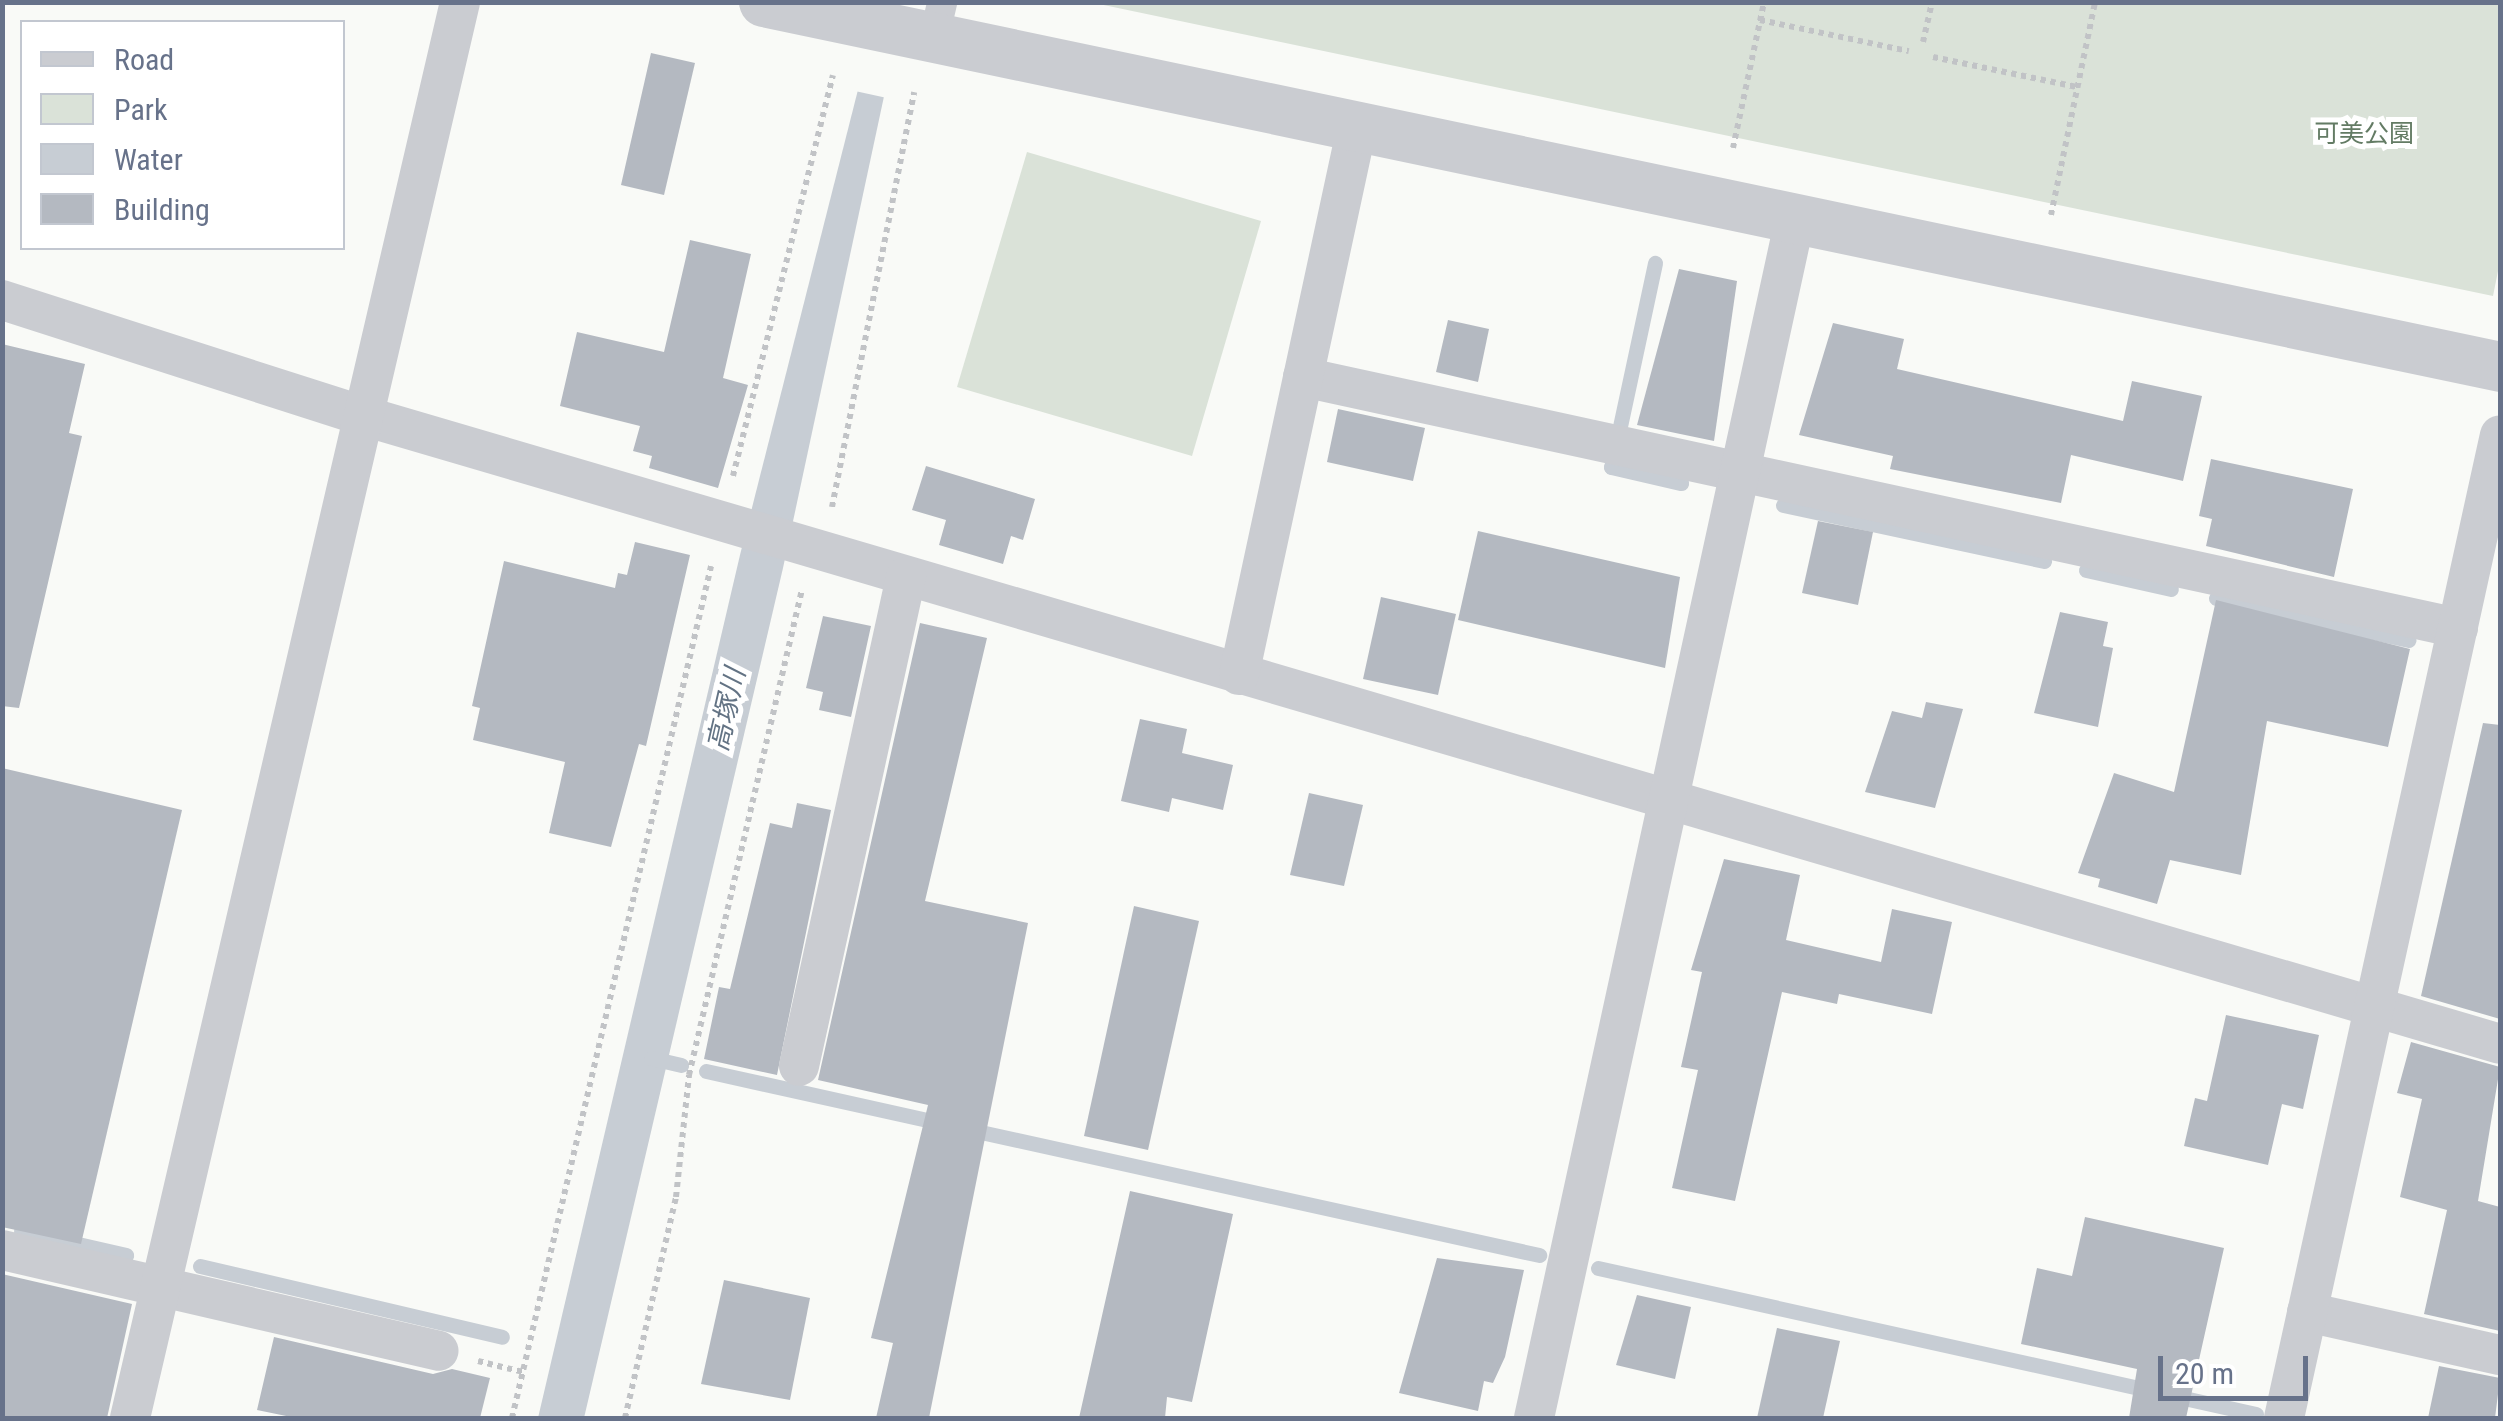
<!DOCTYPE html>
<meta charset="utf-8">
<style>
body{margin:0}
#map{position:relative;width:2503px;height:1421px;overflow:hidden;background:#f9faf7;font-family:"Roboto Condensed","Noto Sans JP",sans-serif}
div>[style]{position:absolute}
.green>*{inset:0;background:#dae2d8}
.water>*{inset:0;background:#c7cdd4}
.pier>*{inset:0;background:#f9faf7}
.stream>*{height:15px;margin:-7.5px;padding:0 7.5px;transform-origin:7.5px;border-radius:7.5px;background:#c7cdd4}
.building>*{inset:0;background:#b4b9c1}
.path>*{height:6px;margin-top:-3px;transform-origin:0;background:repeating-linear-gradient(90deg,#c1c3c6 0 5px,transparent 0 10px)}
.pedestrian>*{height:30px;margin:-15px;padding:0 15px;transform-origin:15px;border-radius:15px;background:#caccd1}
.minor>*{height:40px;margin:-20px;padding:0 20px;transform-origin:20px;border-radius:20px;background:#caccd1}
.tertiary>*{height:50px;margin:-25px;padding:0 25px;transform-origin:25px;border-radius:25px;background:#caccd1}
span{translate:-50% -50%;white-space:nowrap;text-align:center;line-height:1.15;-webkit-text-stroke:10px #fff;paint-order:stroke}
.park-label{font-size:25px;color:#637b64}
.water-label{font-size:28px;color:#637384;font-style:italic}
.frame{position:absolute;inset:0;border:5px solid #67728a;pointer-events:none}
.legend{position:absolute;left:20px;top:20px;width:325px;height:230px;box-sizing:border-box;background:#fff;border:2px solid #c2c7d0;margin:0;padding:12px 18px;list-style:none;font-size:30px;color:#67728a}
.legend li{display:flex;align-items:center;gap:20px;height:50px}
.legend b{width:50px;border:2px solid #c2c7d0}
.scale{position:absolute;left:2158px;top:1356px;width:150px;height:45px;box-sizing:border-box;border:5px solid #67728a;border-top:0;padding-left:12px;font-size:30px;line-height:35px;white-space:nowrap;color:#67728a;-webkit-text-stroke:8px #fff;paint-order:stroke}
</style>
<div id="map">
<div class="green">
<i style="clip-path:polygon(1094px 3px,2500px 3px,2500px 261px,2493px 296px)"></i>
<i style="clip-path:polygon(1027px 152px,1261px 221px,1192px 456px,957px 387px)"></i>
</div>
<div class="water">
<i style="clip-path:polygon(880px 3px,904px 3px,783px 568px,584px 1418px,538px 1418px,740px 555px)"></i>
</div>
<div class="pier">
<i style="clip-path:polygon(875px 2px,909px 2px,887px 98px,855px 91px)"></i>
</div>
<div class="stream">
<i style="left:1619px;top:431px;width:172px;rotate:-77.9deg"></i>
<i style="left:1613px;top:460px;width:7px;rotate:106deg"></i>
<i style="left:1611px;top:467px;width:72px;rotate:12.9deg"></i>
<i style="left:1783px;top:505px;width:267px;rotate:12.1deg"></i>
<i style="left:2086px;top:570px;width:87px;rotate:12.6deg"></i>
<i style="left:2216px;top:598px;width:197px;rotate:12.3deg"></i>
<i style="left:651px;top:1058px;width:31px;rotate:13deg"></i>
<i style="left:706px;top:1071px;width:245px;rotate:12.5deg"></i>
<i style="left:967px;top:1129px;width:586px;rotate:12.42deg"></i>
<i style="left:21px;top:1231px;width:108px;rotate:12.9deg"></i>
<i style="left:200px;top:1266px;width:310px;rotate:13.2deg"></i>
<i style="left:1598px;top:1268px;width:674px;rotate:12.51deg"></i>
</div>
<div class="building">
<i style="clip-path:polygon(651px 53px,695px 63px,664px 195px,621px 185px)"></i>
<i style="clip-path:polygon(690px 240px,751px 254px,723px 378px,748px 385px,718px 488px,649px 468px,652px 456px,633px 451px,640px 426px,560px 406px,577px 332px,664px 352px)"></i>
<i style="clip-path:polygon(1679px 269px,1737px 281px,1714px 441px,1637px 425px)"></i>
<i style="clip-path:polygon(1448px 320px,1489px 329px,1478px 382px,1436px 372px)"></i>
<i style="clip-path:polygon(1833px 323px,1904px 339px,1897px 369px,2123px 421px,2132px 381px,2202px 396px,2183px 481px,2071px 455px,2061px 503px,1890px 469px,1893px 456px,1799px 435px)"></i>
<i style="clip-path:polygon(2px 344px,85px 364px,69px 433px,82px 436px,19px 708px,2px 706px)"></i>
<i style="clip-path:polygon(1338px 409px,1425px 428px,1413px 481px,1327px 462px)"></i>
<i style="clip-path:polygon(2211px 459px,2353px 489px,2334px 577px,2206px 546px,2212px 519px,2199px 516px)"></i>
<i style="clip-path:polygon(926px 466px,1035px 499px,1023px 540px,1011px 536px,1003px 564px,939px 545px,946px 520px,912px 510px)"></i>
<i style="clip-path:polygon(1818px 521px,1873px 532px,1858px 605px,1802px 593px)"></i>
<i style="clip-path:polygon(1478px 531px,1680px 577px,1665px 668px,1458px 620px)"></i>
<i style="clip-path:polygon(635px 542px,690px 555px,646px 746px,639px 744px,611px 847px,549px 833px,565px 762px,473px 740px,480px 708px,472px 706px,504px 561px,615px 588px,618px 573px,627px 575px)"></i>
<i style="clip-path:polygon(1381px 597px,1456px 614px,1438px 695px,1363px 679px)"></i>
<i style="clip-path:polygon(2216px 600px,2410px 649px,2388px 747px,2267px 721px,2241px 875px,2170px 860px,2157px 904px,2098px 887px,2100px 879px,2078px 873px,2114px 773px,2174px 792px)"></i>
<i style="clip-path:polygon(2060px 612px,2108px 622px,2103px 646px,2113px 648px,2098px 727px,2034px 713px)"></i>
<i style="clip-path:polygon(823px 616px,871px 626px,851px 717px,819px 710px,823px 692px,806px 688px)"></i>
<i style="clip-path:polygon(920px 623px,987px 638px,925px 901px,1028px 923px,929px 1418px,876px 1418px,893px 1343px,871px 1338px,928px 1105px,818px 1080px)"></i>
<i style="clip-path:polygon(1926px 702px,1963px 709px,1935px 808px,1865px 792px,1892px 711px,1922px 718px)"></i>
<i style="clip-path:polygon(1140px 719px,1187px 729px,1182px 753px,1233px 765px,1223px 810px,1172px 798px,1169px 812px,1121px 801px)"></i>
<i style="clip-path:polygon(2483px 723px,2500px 725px,2500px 1019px,2421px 996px)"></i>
<i style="clip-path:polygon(2px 768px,182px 810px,81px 1244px,2px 1227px)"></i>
<i style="clip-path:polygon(1309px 793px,1363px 805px,1344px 886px,1290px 875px)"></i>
<i style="clip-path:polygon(797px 803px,831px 810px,777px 1075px,704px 1059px,719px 987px,730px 989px,770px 823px,792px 828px)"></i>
<i style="clip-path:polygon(1724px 859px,1800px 875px,1786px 940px,1881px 962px,1892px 909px,1952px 922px,1932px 1014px,1839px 994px,1837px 1004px,1782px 992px,1735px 1201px,1672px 1188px,1698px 1070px,1681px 1067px,1702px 972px,1691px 970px)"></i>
<i style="clip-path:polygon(1134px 906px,1199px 921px,1148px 1150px,1084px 1136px)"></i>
<i style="clip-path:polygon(2226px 1015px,2319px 1035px,2303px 1109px,2282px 1104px,2268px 1165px,2184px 1146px,2195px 1098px,2207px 1101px)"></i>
<i style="clip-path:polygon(2411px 1042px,2500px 1067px,2478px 1201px,2500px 1207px,2500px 1331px,2424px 1314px,2447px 1210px,2400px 1197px,2422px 1099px,2397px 1093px)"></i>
<i style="clip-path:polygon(1130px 1191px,1233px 1214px,1192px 1402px,1167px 1397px,1165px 1418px,1079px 1418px)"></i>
<i style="clip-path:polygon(2085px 1217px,2224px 1248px,2186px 1418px,2129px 1418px,2137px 1369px,2021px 1344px,2037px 1268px,2072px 1276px)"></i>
<i style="clip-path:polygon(1437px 1258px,1524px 1270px,1505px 1357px,1493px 1383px,1484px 1381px,1478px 1411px,1399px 1393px)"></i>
<i style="clip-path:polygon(2px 1274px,132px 1304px,107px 1418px,2px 1418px)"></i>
<i style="clip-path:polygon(724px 1280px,810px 1298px,790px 1400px,701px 1384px)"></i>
<i style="clip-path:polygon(1637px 1295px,1691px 1307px,1675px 1379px,1616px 1365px)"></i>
<i style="clip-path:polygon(1777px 1328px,1840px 1341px,1823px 1418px,1757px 1418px)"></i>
<i style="clip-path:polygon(274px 1337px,433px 1374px,452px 1369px,490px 1378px,480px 1418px,296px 1418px,257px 1410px)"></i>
<i style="clip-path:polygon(2439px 1366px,2500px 1378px,2495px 1418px,2428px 1418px)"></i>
</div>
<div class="path">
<i style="left:1760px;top:20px;width:152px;rotate:11.8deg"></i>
<i style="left:1923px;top:42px;width:41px;rotate:-77.3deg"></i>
<i style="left:1933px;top:57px;width:147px;rotate:11.8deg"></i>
<i style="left:1733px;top:148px;width:149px;rotate:-78deg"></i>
<i style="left:2051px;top:215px;width:217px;rotate:-78.3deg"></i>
<i style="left:733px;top:476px;width:413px;rotate:-76deg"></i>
<i style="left:832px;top:507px;width:423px;rotate:-78.8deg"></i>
<i style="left:478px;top:1361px;width:46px;rotate:13.7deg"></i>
<i style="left:512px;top:1418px;width:875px;rotate:-76.85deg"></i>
<i style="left:625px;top:1418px;width:227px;rotate:-77deg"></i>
<i style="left:676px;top:1197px;width:123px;rotate:-83.9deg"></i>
<i style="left:689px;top:1075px;width:499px;rotate:-76.9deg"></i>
</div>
<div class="pedestrian">
<i style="left:934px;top:38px;width:37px;rotate:-77deg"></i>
</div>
<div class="minor">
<i style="left:2px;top:300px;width:380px;rotate:17.8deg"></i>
<i style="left:364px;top:416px;width:2226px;rotate:16.38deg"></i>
<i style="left:1303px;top:377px;width:1182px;rotate:12.26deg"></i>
<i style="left:1239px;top:675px;width:561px;rotate:-77.85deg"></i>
<i style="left:799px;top:1066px;width:501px;rotate:-77.66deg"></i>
<i style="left:2px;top:1250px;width:448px;rotate:13deg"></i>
<i style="left:2307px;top:1312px;width:198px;rotate:12.6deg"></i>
<i style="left:130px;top:1418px;width:1454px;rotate:-76.88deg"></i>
<i style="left:1534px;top:1418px;width:1227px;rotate:-77.72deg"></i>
<i style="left:2284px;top:1418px;width:1006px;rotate:-77.61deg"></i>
</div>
<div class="tertiary">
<i style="left:764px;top:2px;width:1774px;rotate:11.87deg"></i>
</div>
<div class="park-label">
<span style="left:2364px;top:134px">可美公園</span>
</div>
<div class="water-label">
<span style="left:727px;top:710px;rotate:-77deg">高塚川</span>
</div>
<div class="frame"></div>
<ul class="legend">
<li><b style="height:12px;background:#caccd1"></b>Road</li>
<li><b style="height:28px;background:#dae2d8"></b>Park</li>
<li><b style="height:28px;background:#c7cdd4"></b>Water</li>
<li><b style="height:28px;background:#b4b9c1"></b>Building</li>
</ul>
<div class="scale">20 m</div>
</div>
